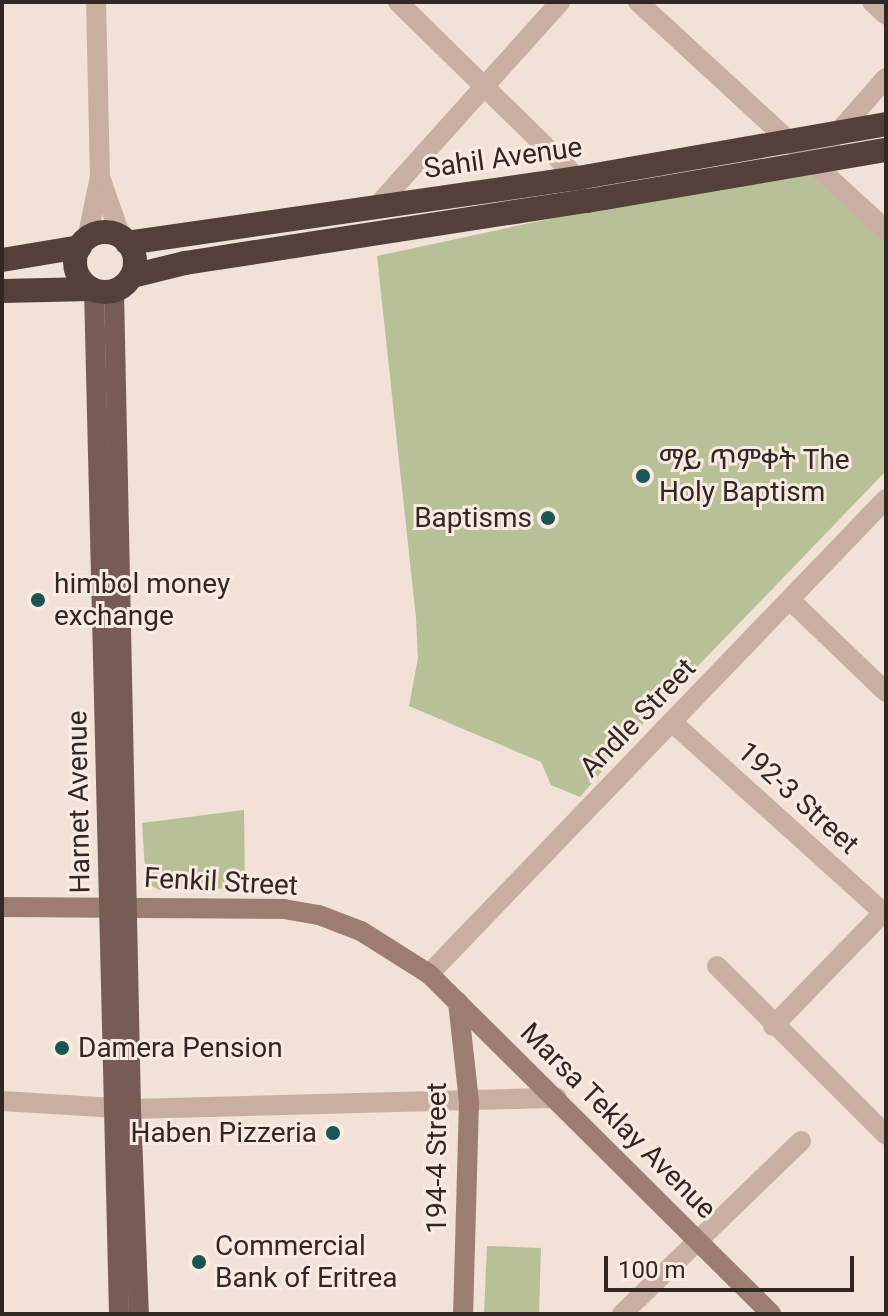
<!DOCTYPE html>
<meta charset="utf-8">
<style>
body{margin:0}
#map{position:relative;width:888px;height:1316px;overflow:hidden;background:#f1e1d6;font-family:Roboto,"Noto Sans Ethiopic",sans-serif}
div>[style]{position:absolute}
.green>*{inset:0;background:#b7c096}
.street>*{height:20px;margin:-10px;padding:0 10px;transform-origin:10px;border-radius:10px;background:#c9afa2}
.secondary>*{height:20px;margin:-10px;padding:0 10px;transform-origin:10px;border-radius:10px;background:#9c7d73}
.primary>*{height:20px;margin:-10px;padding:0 10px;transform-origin:10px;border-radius:10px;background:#765c55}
.highway>*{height:24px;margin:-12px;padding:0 12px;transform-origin:12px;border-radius:12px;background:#54403b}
.highway>.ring{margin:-12px;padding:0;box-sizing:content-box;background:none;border:24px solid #54403b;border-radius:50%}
.dots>*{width:22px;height:22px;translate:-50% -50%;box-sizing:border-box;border:4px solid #f9ebe2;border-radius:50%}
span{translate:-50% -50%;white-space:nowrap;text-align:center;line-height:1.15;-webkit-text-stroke:6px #f9ebe2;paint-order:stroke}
.street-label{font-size:28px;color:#332724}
.poi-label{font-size:28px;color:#332724}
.left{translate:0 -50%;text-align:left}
.right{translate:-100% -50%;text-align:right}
.frame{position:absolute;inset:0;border:4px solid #332724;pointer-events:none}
.scale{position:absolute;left:604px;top:1256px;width:250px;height:36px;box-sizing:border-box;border:4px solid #332724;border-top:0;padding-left:10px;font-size:24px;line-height:28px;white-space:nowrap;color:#332724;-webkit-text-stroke:6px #f9ebe2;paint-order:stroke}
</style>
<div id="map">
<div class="green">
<i style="clip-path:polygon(810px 163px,886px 234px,886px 471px,645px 721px,580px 797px,551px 785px,541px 762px,409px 706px,418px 658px,416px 618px,377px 256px)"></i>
<i style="clip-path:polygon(244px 810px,245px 888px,160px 890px,146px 883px,142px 823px)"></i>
<i style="clip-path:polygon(487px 1246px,541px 1248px,539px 1314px,484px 1314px)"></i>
</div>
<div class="street">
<i style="left:398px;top:2px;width:252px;rotate:44.4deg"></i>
<i style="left:578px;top:178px;width:9px;rotate:69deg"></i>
<i style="left:638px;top:2px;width:337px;rotate:42.6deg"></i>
<i style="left:872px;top:2px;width:19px;rotate:43deg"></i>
<i style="left:811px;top:163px;width:113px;rotate:-48.6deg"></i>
<i style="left:101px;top:180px;width:60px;rotate:70.7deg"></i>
<i style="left:378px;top:205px;width:273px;rotate:-48.1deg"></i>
<i style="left:87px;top:239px;width:63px;rotate:-78.2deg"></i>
<i style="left:100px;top:177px;width:175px;rotate:-91.3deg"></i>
<i style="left:790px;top:600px;width:133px;rotate:43.8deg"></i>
<i style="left:673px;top:723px;width:287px;rotate:42deg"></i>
<i style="left:717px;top:966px;width:239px;rotate:45deg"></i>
<i style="left:429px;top:974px;width:659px;rotate:-46.11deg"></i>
<i style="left:773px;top:1026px;width:162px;rotate:-45.8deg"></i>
<i style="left:2px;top:1101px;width:129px;rotate:3.5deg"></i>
<i style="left:131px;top:1109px;width:426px;rotate:-1.5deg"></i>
<i style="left:622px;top:1314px;width:249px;rotate:-44deg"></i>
</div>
<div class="secondary">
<i style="left:2px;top:907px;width:282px;rotate:0.4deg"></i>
<i style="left:284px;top:909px;width:36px;rotate:10deg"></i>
<i style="left:319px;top:915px;width:45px;rotate:20.9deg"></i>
<i style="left:361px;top:931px;width:80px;rotate:32.3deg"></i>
<i style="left:429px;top:974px;width:482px;rotate:44.8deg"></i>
<i style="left:458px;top:1002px;width:101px;rotate:83.7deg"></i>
<i style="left:469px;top:1102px;width:212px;rotate:91.6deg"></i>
</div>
<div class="primary">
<i style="left:94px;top:290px;width:1024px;rotate:88.6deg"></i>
<i style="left:114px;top:291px;width:818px;rotate:88.81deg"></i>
<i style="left:131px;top:1109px;width:205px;rotate:87.8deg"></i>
</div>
<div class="highway">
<i class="ring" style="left:75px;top:232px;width:36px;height:36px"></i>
<i style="left:127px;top:243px;width:456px;rotate:-8.2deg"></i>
<i style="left:578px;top:178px;width:313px;rotate:-9.9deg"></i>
<i style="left:2px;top:260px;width:79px;rotate:-9.5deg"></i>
<i style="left:132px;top:276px;width:55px;rotate:-13.8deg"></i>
<i style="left:185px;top:263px;width:407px;rotate:-8.8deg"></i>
<i style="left:587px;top:201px;width:303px;rotate:-9.7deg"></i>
<i style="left:2px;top:291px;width:89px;rotate:-1.3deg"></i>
</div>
<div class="dots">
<i style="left:643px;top:476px;background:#1a5551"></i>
<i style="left:548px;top:518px;background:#1a5551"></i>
<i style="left:38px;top:600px;background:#1a5551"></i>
<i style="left:62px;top:1048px;background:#1a5551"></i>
<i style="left:333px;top:1133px;background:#1a5551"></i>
<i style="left:199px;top:1262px;background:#1a5551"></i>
</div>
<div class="street-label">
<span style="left:503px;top:158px;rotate:-8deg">Sahil Avenue</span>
<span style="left:638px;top:718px;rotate:-46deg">Andle Street</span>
<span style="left:798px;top:798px;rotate:42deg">192-3 Street</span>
<span style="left:79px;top:802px;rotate:-91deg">Harnet Avenue</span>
<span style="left:221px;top:882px;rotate:3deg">Fenkil Street</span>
<span style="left:618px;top:1121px;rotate:45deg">Marsa Teklay Avenue</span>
<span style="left:437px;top:1158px;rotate:-90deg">194-4 Street</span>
</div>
<div class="poi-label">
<span class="left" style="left:659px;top:476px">ማይ ጥምቀት The<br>Holy Baptism</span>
<span class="right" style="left:532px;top:518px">Baptisms</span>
<span class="left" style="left:54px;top:600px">himbol money<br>exchange</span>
<span class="left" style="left:78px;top:1048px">Damera Pension</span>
<span class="right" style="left:317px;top:1133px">Haben Pizzeria</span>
<span class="left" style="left:215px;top:1262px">Commercial<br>Bank of Eritrea</span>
</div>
<div class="frame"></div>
<div class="scale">100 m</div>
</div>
